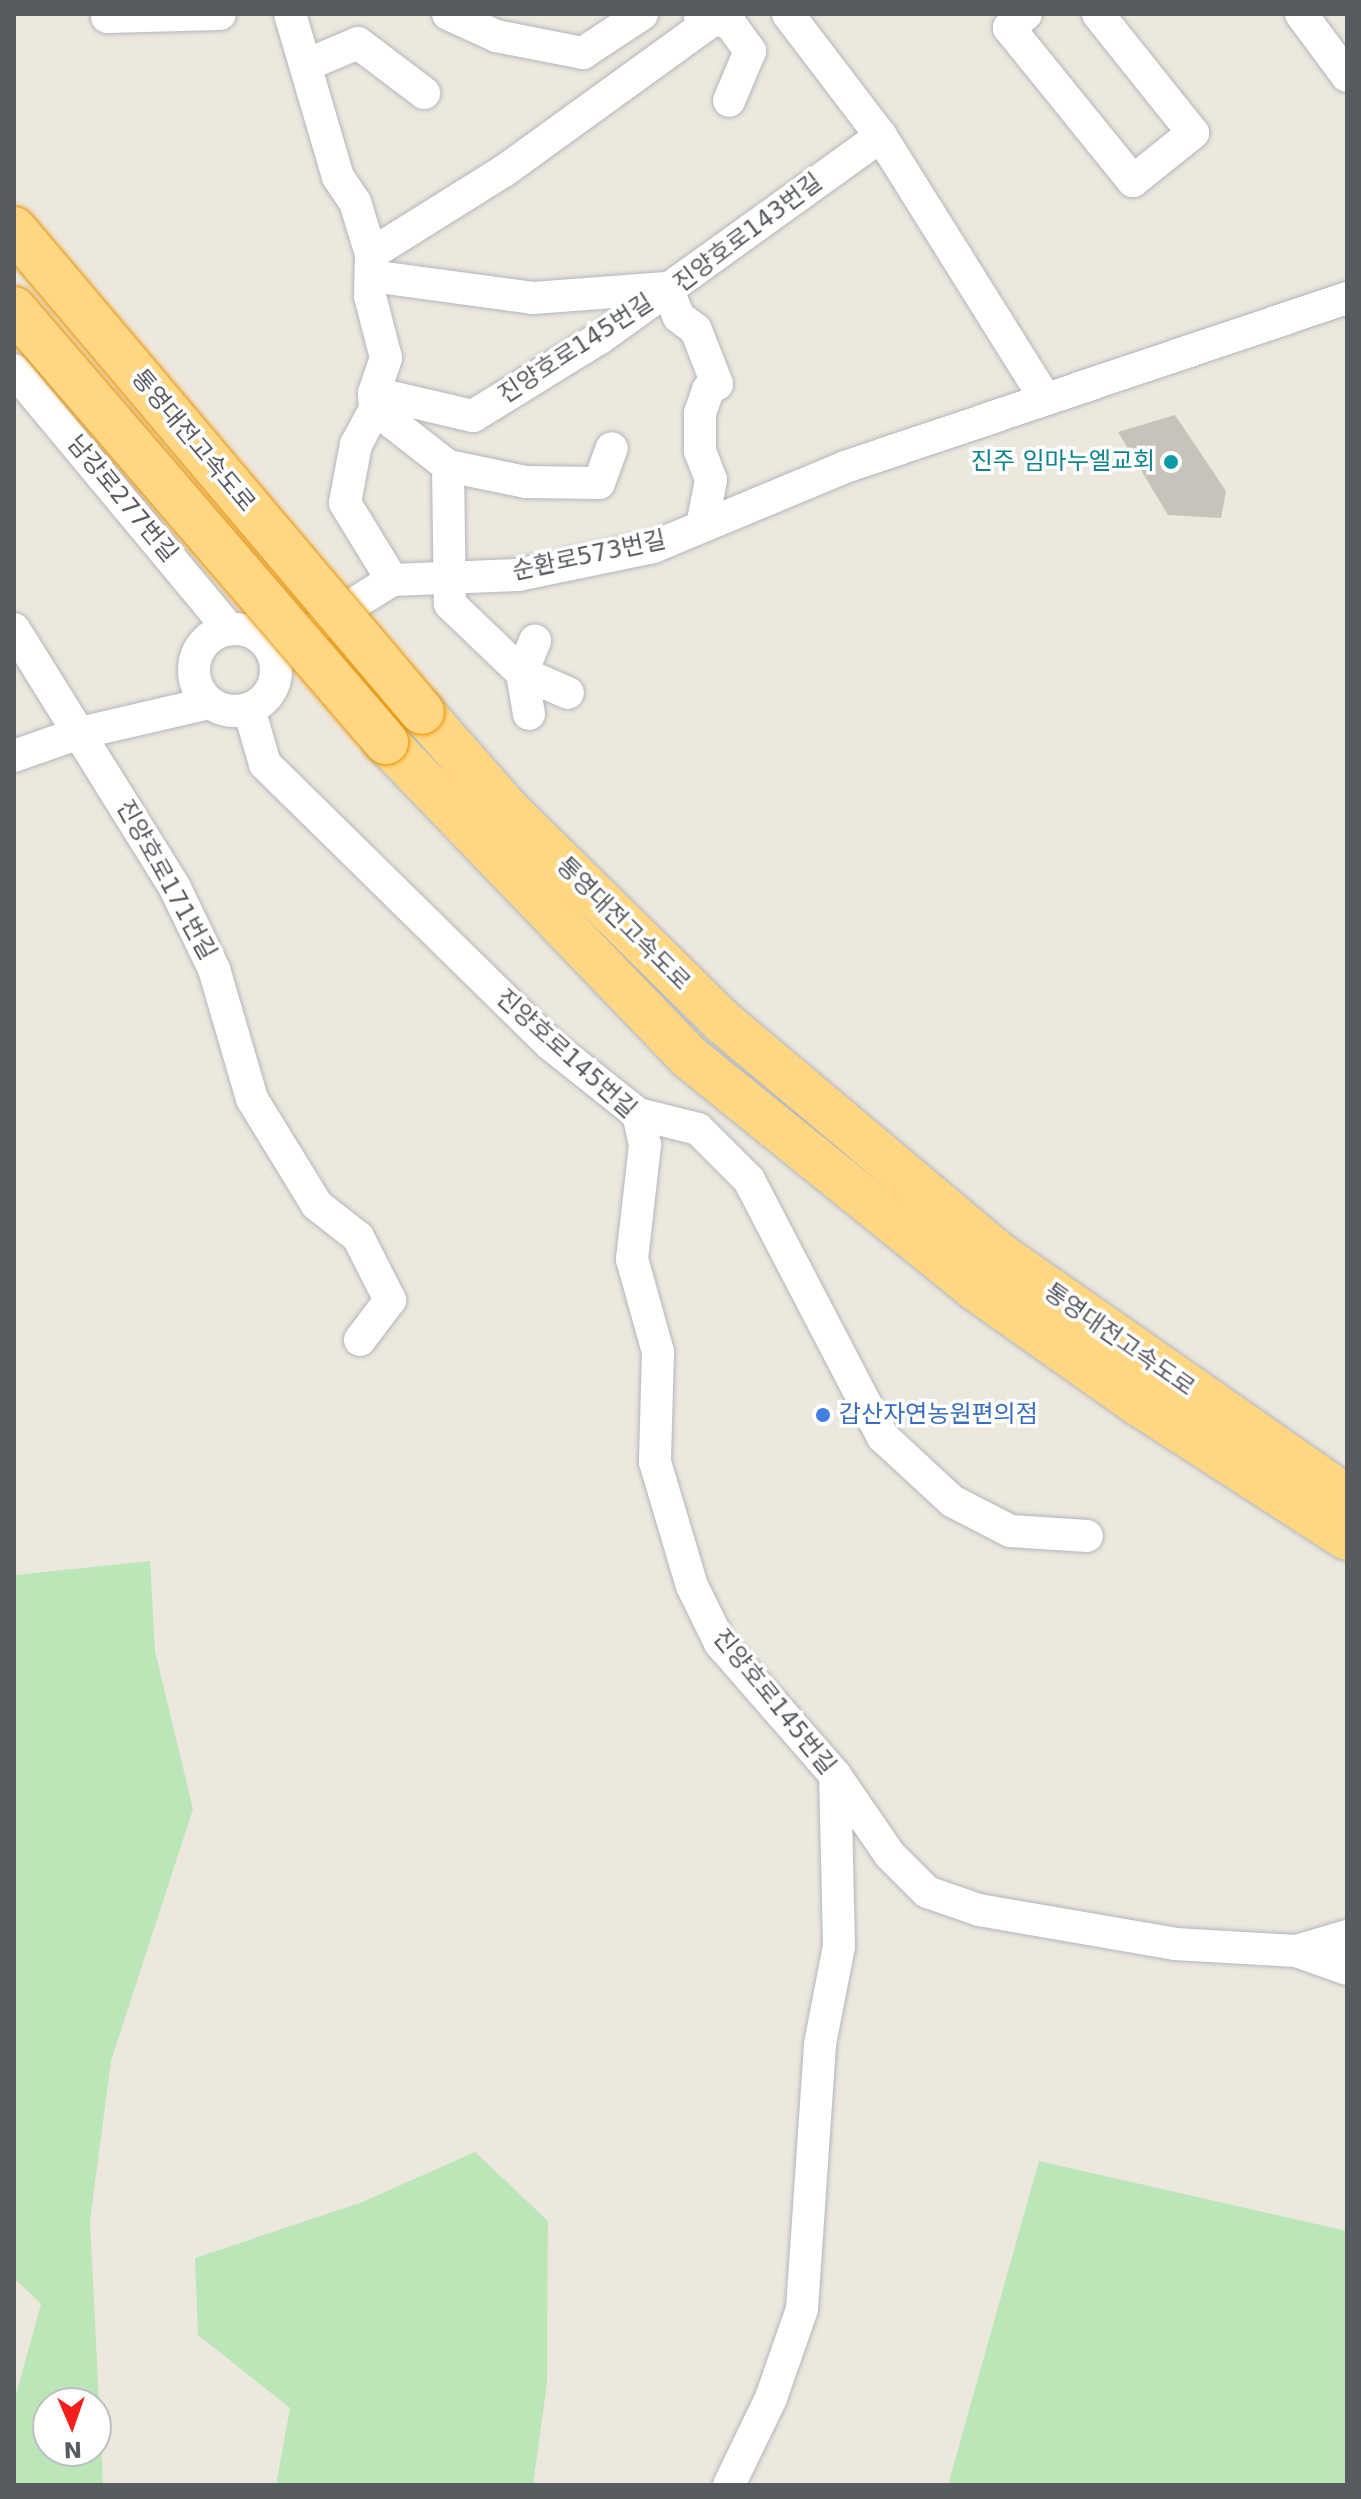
<!DOCTYPE html>
<meta charset="utf-8">
<style>
body{margin:0}
#map{position:relative;width:1361px;height:2499px;overflow:hidden;background:#ece8de;font-family:"DejaVu Sans","Noto Sans KR",sans-serif}
div>[style]{position:absolute}
.green>*{inset:0;background:#bbe7b8}
.building>*{inset:0;background:#c7c3bb}
.roads{filter:drop-shadow(0 0 2px #b2b6bb) drop-shadow(0 0 2px #b2b6bb)}
.minor>*{height:32px;margin:-16px;padding:0 16px;transform-origin:16px;border-radius:16px;background:#fff}
.minor>.ring{margin:-16px;padding:0;box-sizing:content-box;background:none;border:32px solid #fff;border-radius:50%}
.highway>*{height:44px;margin:-22px;padding:0 22px;transform-origin:22px;border-radius:22px;background:#ffd783}
.bridges{filter:drop-shadow(0 0 2px #eb9200) drop-shadow(0 0 2px #eb9200)}
.highway-bridge>*{height:44px;margin:-22px;padding:0 22px;transform-origin:22px;border-radius:22px;background:#ffd783}
.dots>*{width:22px;height:22px;translate:-50% -50%;box-sizing:border-box;border:4px solid #fff;border-radius:50%}
span{translate:-50% -50%;white-space:nowrap;text-align:center;line-height:1.15;-webkit-text-stroke:7px #fff;paint-order:stroke}
.street-label{font-size:24px;color:#585c61}
.culture-label{font-size:24px;color:#0d838f}
.right{translate:-100% -50%;text-align:right}
.shop-label{font-size:24px;color:#366cbe}
.left{translate:0 -50%;text-align:left}
.frame{position:absolute;inset:0;border:16px solid #585c61;pointer-events:none}
.north{position:absolute;left:32px;top:2387px;width:80px;height:80px;box-sizing:border-box;background:#fff;border:2px solid #bcbec0;border-radius:50%;rotate:178deg;font-size:22px;font-weight:700;line-height:32px;text-align:center;color:#585c61}
.north::after{content:'';display:block;margin:auto;width:28px;height:36px;background:#f61e1b;clip-path:polygon(50% 0,100% 100%,50% 72%,0 100%)}
</style>
<div id="map">
<div class="green">
<i style="clip-path:polygon(evenodd,150px 1561px,155px 1651px,193px 1809px,111px 2061px,90px 2221px,103px 2485px,14px 2485px,14px 2402px,41px 2304px,14px 2278px,14px 1579px,15px 1575px,150px 1561px,48px 2403px,96px 2403px,96px 2451px,48px 2451px,48px 2403px)"></i>
<i style="clip-path:polygon(475px 2152px,548px 2221px,547px 2383px,533px 2485px,276px 2485px,290px 2408px,198px 2335px,195px 2258px,360px 2203px)"></i>
<i style="clip-path:polygon(1039px 2161px,1347px 2231px,1347px 2485px,948px 2485px)"></i>
</div>
<div class="building">
<i style="clip-path:polygon(1175px 415px,1226px 491px,1221px 518px,1168px 515px,1118px 432px)"></i>
</div>
<div class="roads">
<div class="minor">
<i style="left:290px;top:14px;width:170px;rotate:73.6deg"></i>
<i style="left:338px;top:177px;width:30px;rotate:56deg"></i>
<i style="left:355px;top:202px;width:54px;rotate:72.9deg"></i>
<i style="left:371px;top:254px;width:42px;rotate:91.4deg"></i>
<i style="left:370px;top:296px;width:64px;rotate:75.5deg"></i>
<i style="left:386px;top:358px;width:37px;rotate:109deg"></i>
<i style="left:374px;top:393px;width:102px;rotate:13.1deg"></i>
<i style="left:473px;top:416px;width:149px;rotate:-31.6deg"></i>
<i style="left:600px;top:338px;width:346px;rotate:-35.7deg"></i>
<i style="left:448px;top:14px;width:53px;rotate:24.6deg"></i>
<i style="left:496px;top:36px;width:89px;rotate:11.1deg"></i>
<i style="left:583px;top:53px;width:71px;rotate:-33.5deg"></i>
<i style="left:788px;top:14px;width:153px;rotate:52.7deg"></i>
<i style="left:881px;top:136px;width:308px;rotate:58deg"></i>
<i style="left:1026px;top:14px;width:22px;rotate:141deg"></i>
<i style="left:1009px;top:28px;width:197px;rotate:51deg"></i>
<i style="left:1133px;top:181px;width:77px;rotate:-38.7deg"></i>
<i style="left:1193px;top:133px;width:152px;rotate:-128.6deg"></i>
<i style="left:1301px;top:14px;width:77px;rotate:53.4deg"></i>
<i style="left:107px;top:17px;width:113px;rotate:-1.5deg"></i>
<i style="left:700px;top:18px;width:29px;rotate:8deg"></i>
<i style="left:729px;top:22px;width:36px;rotate:54deg"></i>
<i style="left:750px;top:51px;width:54px;rotate:112.8deg"></i>
<i style="left:306px;top:65px;width:56px;rotate:-22.9deg"></i>
<i style="left:358px;top:43px;width:83px;rotate:37.1deg"></i>
<i style="left:371px;top:254px;width:157px;rotate:-32deg"></i>
<i style="left:504px;top:171px;width:268px;rotate:-35.9deg"></i>
<i style="left:371px;top:267px;width:9px;rotate:90deg"></i>
<i style="left:371px;top:276px;width:163px;rotate:7.7deg"></i>
<i style="left:533px;top:298px;width:134px;rotate:-4.3deg"></i>
<i style="left:667px;top:288px;width:31px;rotate:68deg"></i>
<i style="left:679px;top:317px;width:21px;rotate:37deg"></i>
<i style="left:696px;top:330px;width:58px;rotate:68.7deg"></i>
<i style="left:717px;top:384px;width:11px;rotate:146deg"></i>
<i style="left:708px;top:390px;width:24px;rotate:109deg"></i>
<i style="left:700px;top:413px;width:38px;rotate:90deg"></i>
<i style="left:700px;top:451px;width:31px;rotate:69deg"></i>
<i style="left:711px;top:480px;width:47px;rotate:101.1deg"></i>
<i style="left:14px;top:370px;width:337px;rotate:50.3deg"></i>
<i style="left:374px;top:393px;width:16px;rotate:86deg"></i>
<i style="left:375px;top:409px;width:40px;rotate:118deg"></i>
<i style="left:356px;top:444px;width:60px;rotate:100.6deg"></i>
<i style="left:345px;top:503px;width:90px;rotate:58.6deg"></i>
<i style="left:375px;top:409px;width:93px;rotate:38deg"></i>
<i style="left:448px;top:466px;width:138px;rotate:89.2deg"></i>
<i style="left:450px;top:604px;width:100px;rotate:43.8deg"></i>
<i style="left:522px;top:673px;width:35px;rotate:-68deg"></i>
<i style="left:448px;top:466px;width:80px;rotate:11.6deg"></i>
<i style="left:526px;top:482px;width:73px;rotate:0.8deg"></i>
<i style="left:599px;top:483px;width:37px;rotate:-70deg"></i>
<i class="ring" style="left:194px;top:629px;width:50px;height:50px"></i>
<i style="left:14px;top:629px;width:305px;rotate:58.1deg"></i>
<i style="left:175px;top:888px;width:90px;rotate:64.3deg"></i>
<i style="left:214px;top:969px;width:135px;rotate:73.7deg"></i>
<i style="left:252px;top:1099px;width:124px;rotate:58.5deg"></i>
<i style="left:317px;top:1205px;width:52px;rotate:38deg"></i>
<i style="left:358px;top:1237px;width:71px;rotate:63.1deg"></i>
<i style="left:390px;top:1300px;width:50px;rotate:126.9deg"></i>
<i style="left:274px;top:654px;width:139px;rotate:-32.1deg"></i>
<i style="left:392px;top:580px;width:126px;rotate:-2.3deg"></i>
<i style="left:518px;top:575px;width:138px;rotate:-11.7deg"></i>
<i style="left:653px;top:547px;width:208px;rotate:-22.6deg"></i>
<i style="left:845px;top:467px;width:530px;rotate:-18.61deg"></i>
<i style="left:249px;top:709px;width:57px;rotate:73.8deg"></i>
<i style="left:265px;top:764px;width:400px;rotate:44.5deg"></i>
<i style="left:550px;top:1044px;width:112px;rotate:38.5deg"></i>
<i style="left:638px;top:1114px;width:32px;rotate:77deg"></i>
<i style="left:645px;top:1145px;width:115px;rotate:96.5deg"></i>
<i style="left:632px;top:1259px;width:97px;rotate:74.4deg"></i>
<i style="left:658px;top:1352px;width:110px;rotate:91.6deg"></i>
<i style="left:655px;top:1462px;width:129px;rotate:73.4deg"></i>
<i style="left:692px;top:1586px;width:64px;rotate:63.8deg"></i>
<i style="left:720px;top:1643px;width:175px;rotate:48.9deg"></i>
<i style="left:835px;top:1775px;width:97px;rotate:55.5deg"></i>
<i style="left:890px;top:1855px;width:52px;rotate:45deg"></i>
<i style="left:927px;top:1892px;width:55px;rotate:19.1deg"></i>
<i style="left:979px;top:1910px;width:199px;rotate:9.8deg"></i>
<i style="left:1175px;top:1944px;width:121px;rotate:3.3deg"></i>
<i style="left:1296px;top:1951px;width:54px;rotate:19.4deg"></i>
<i style="left:529px;top:714px;width:42px;rotate:-99.7deg"></i>
<i style="left:522px;top:673px;width:50px;rotate:23.5deg"></i>
<i style="left:14px;top:756px;width:70px;rotate:-19.2deg"></i>
<i style="left:80px;top:733px;width:132px;rotate:-13.1deg"></i>
<i style="left:638px;top:1114px;width:62px;rotate:14deg"></i>
<i style="left:698px;top:1129px;width:72px;rotate:45deg"></i>
<i style="left:749px;top:1180px;width:290px;rotate:62.5deg"></i>
<i style="left:883px;top:1437px;width:94px;rotate:42.8deg"></i>
<i style="left:952px;top:1501px;width:65px;rotate:27.3deg"></i>
<i style="left:1010px;top:1531px;width:77px;rotate:3.7deg"></i>
<i style="left:1296px;top:1951px;width:53px;rotate:-16.4deg"></i>
<i style="left:729px;top:2485px;width:97px;rotate:-64.2deg"></i>
<i style="left:771px;top:2398px;width:94px;rotate:-70.8deg"></i>
<i style="left:802px;top:2309px;width:266px;rotate:-86.1deg"></i>
<i style="left:820px;top:2044px;width:100px;rotate:-79deg"></i>
<i style="left:839px;top:1946px;width:171px;rotate:-91.3deg"></i>
</div>
<div class="highway">
<i style="left:422px;top:712px;width:130px;rotate:48.7deg"></i>
<i style="left:508px;top:810px;width:302px;rotate:44.6deg"></i>
<i style="left:723px;top:1022px;width:363px;rotate:40.1deg"></i>
<i style="left:1001px;top:1256px;width:422px;rotate:34.9deg"></i>
<i style="left:386px;top:742px;width:438px;rotate:46.1deg"></i>
<i style="left:690px;top:1058px;width:368px;rotate:38.9deg"></i>
<i style="left:976px;top:1289px;width:196px;rotate:35.2deg"></i>
<i style="left:1136px;top:1402px;width:251px;rotate:32.8deg"></i>
</div>
</div>
<div class="bridges">
<div class="highway-bridge">
<i style="left:14px;top:229px;width:632px;rotate:49.81deg"></i>
<i style="left:14px;top:309px;width:571px;rotate:49.33deg"></i>
</div>
</div>
<div class="dots">
<i style="left:1171px;top:462px;background:#0f9aa8"></i>
<i style="left:823px;top:1415px;background:#3f7fe0"></i>
</div>
<div class="street-label">
<span style="left:748px;top:233px;rotate:-37deg">진양호로143번길</span>
<span style="left:576px;top:349px;rotate:-33deg">진양호로145번길</span>
<span style="left:193px;top:441px;rotate:50deg">통영대전고속도로</span>
<span style="left:122px;top:499px;rotate:50deg">남강로277번길</span>
<span style="left:589px;top:556px;rotate:-12deg">순환로573번길</span>
<span style="left:166px;top:880px;rotate:61deg">진양호로171번길</span>
<span style="left:623px;top:924px;rotate:45deg">통영대전고속도로</span>
<span style="left:566px;top:1054px;rotate:42deg">진양호로145번길</span>
<span style="left:1119px;top:1340px;rotate:35deg">통영대전고속도로</span>
<span style="left:774px;top:1702px;rotate:51deg">진양호로145번길</span>
</div>
<div class="culture-label">
<span class="right" style="left:1155px;top:462px">진주 임마누엘교회</span>
</div>
<div class="shop-label">
<span class="left" style="left:839px;top:1415px">갑산자연농원편의점</span>
</div>
<div class="frame"></div>
<div class="north">N</div>
</div>
